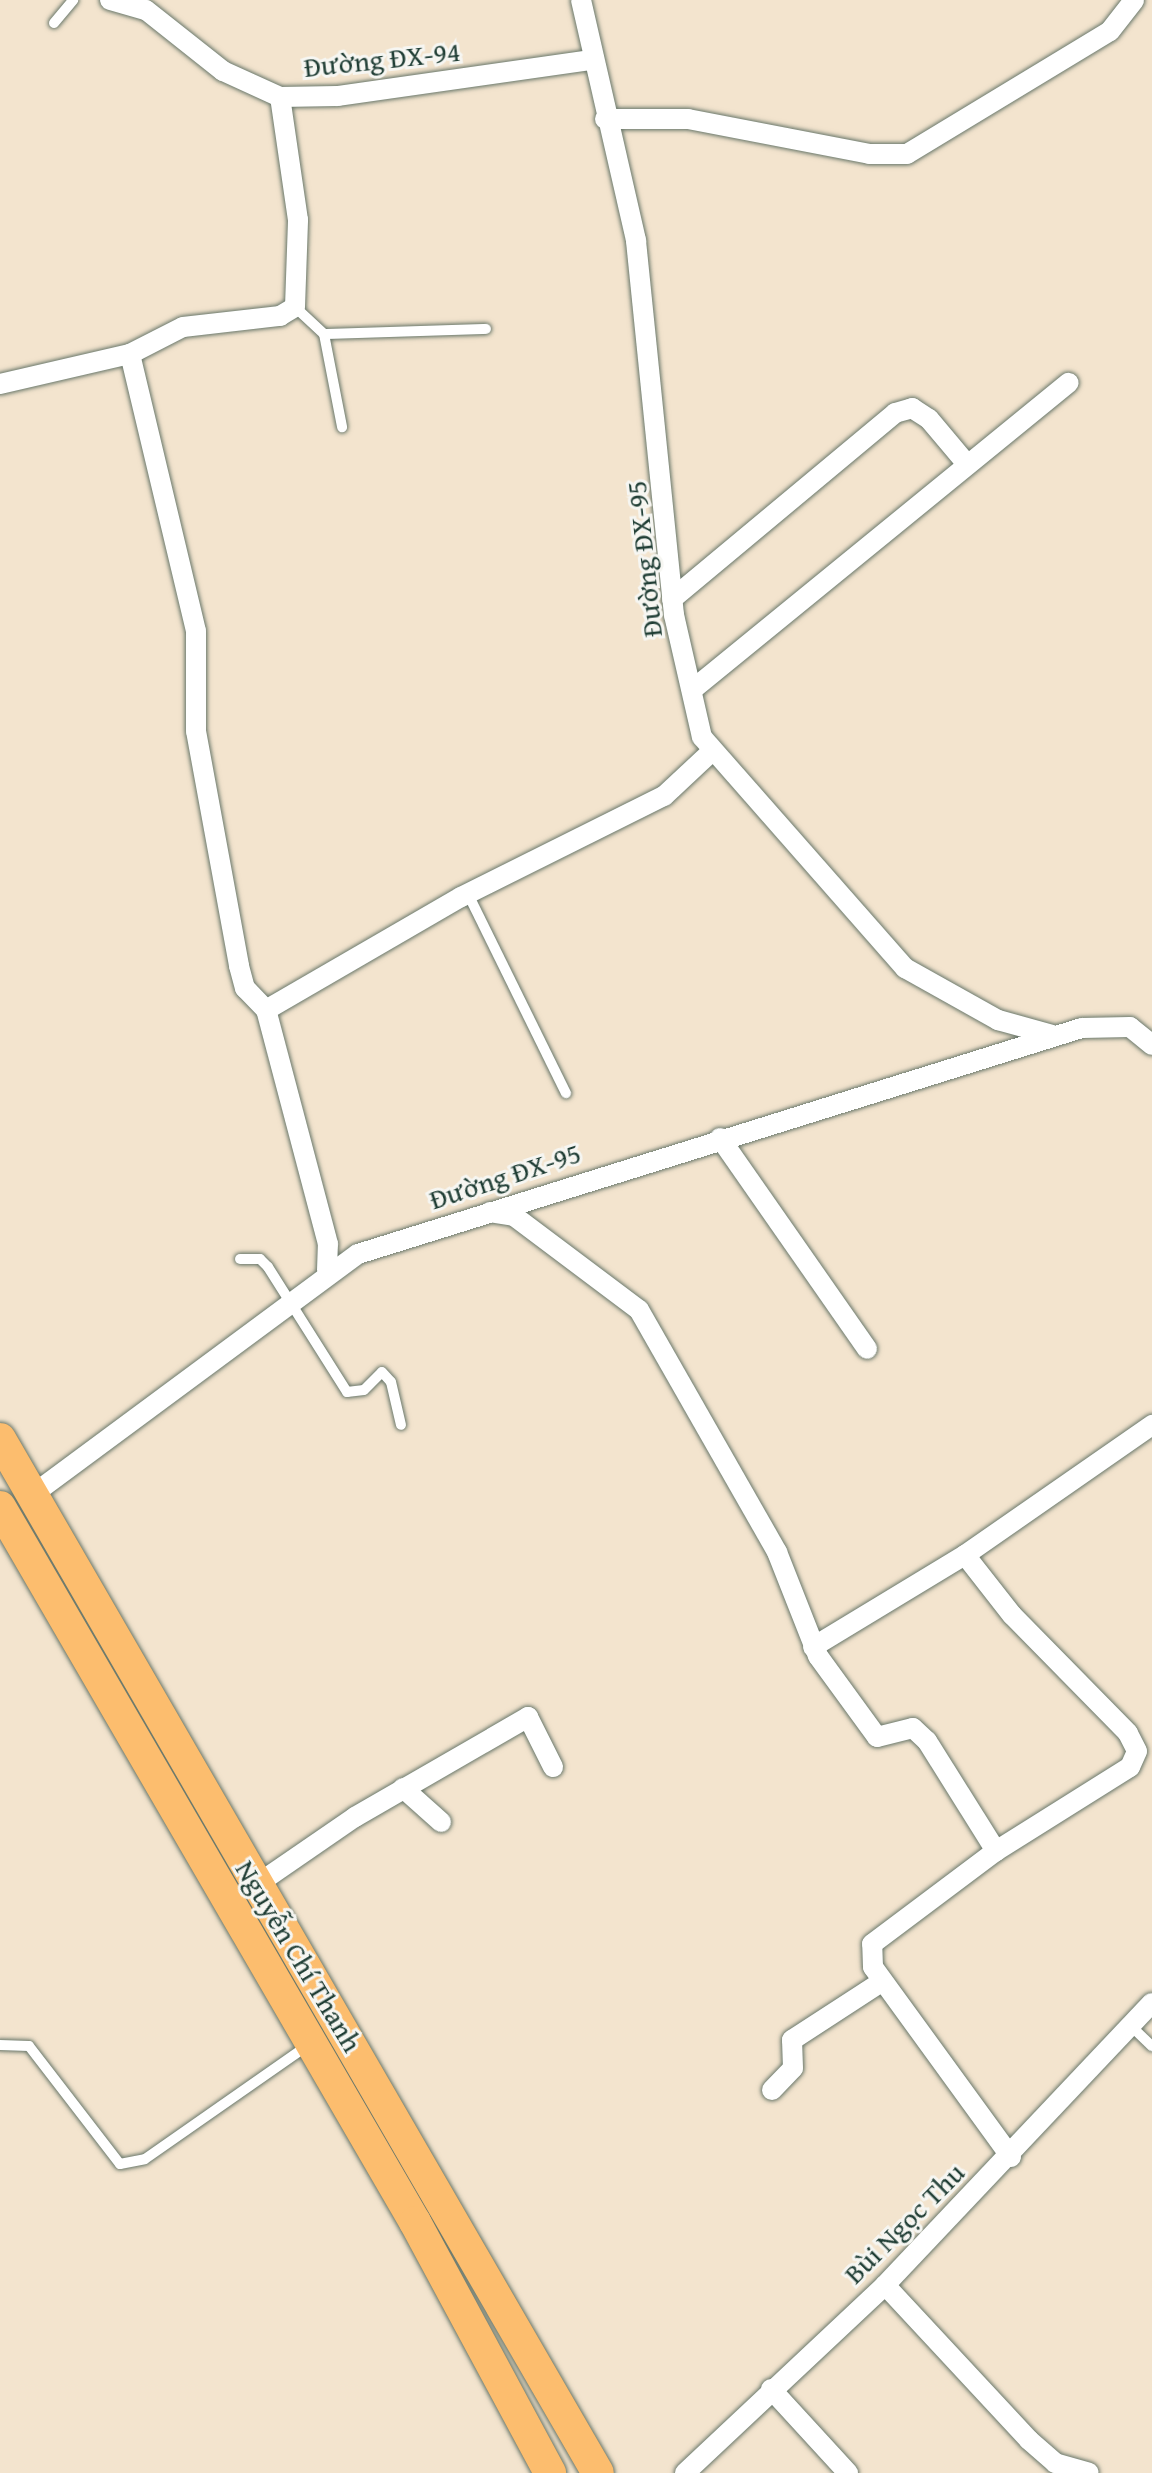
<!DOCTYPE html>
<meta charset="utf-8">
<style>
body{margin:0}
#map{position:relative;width:1152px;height:2473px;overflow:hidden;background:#f3e4ce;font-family:"Gentium Book Plus",serif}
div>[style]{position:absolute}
.roads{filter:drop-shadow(0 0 2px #69776a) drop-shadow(0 0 2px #69776a)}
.lane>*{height:10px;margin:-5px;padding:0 5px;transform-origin:5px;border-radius:5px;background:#fff}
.street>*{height:20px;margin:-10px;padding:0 10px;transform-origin:10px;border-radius:10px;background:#fff}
.primary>*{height:32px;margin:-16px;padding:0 16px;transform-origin:16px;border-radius:16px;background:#fcbd6e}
span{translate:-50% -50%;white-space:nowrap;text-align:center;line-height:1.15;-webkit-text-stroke:6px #f6f6f2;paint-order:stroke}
.street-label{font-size:28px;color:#1f3d34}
</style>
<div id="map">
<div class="roads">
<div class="lane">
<i style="left:54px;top:23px;width:30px;rotate:-50deg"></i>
<i style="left:295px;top:307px;width:40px;rotate:43deg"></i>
<i style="left:324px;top:334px;width:95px;rotate:79deg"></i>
<i style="left:324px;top:334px;width:162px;rotate:-1.8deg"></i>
<i style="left:468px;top:894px;width:222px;rotate:63.8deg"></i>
<i style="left:240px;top:1259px;width:20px"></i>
<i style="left:260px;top:1259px;width:11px;rotate:45deg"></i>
<i style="left:268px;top:1267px;width:148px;rotate:57.7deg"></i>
<i style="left:347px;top:1392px;width:17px;rotate:-7deg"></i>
<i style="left:364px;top:1390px;width:25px;rotate:-45deg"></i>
<i style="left:382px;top:1372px;width:13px;rotate:48deg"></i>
<i style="left:391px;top:1382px;width:44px;rotate:76.9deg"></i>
<i style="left:1131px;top:2026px;width:29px;rotate:44deg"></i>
<i style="left:0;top:2045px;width:29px;rotate:2deg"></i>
<i style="left:29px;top:2046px;width:149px;rotate:52.4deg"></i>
<i style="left:120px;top:2164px;width:25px;rotate:-11deg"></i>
<i style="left:145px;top:2159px;width:198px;rotate:-34.9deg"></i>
</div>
<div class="street">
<i style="left:110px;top:0;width:37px;rotate:16deg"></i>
<i style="left:146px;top:10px;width:98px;rotate:38.4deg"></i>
<i style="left:223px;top:71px;width:63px;rotate:24.5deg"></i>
<i style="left:280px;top:97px;width:58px;rotate:-1deg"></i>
<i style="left:338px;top:96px;width:255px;rotate:-8.1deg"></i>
<i style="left:581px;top:0;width:247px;rotate:77.1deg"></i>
<i style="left:636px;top:241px;width:376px;rotate:84.2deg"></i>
<i style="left:674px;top:615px;width:125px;rotate:77.1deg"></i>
<i style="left:702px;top:737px;width:308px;rotate:48.7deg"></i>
<i style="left:905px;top:968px;width:107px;rotate:29.2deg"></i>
<i style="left:998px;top:1020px;width:56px;rotate:15.5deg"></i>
<i style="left:605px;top:119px;width:83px"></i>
<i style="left:688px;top:119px;width:184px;rotate:10.9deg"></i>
<i style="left:869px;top:154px;width:38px"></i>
<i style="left:907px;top:154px;width:237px;rotate:-31.2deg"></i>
<i style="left:1110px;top:31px;width:39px;rotate:-52deg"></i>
<i style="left:130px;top:354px;width:285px;rotate:76.6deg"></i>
<i style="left:196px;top:631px;width:100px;rotate:90deg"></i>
<i style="left:196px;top:731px;width:239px;rotate:79.6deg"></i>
<i style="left:239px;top:966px;width:23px;rotate:75deg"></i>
<i style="left:245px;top:988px;width:30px;rotate:46deg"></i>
<i style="left:0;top:384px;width:133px;rotate:-13deg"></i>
<i style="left:130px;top:354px;width:59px;rotate:-27deg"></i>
<i style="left:183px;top:327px;width:98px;rotate:-6.5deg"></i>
<i style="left:280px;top:316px;width:17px;rotate:-31deg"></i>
<i style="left:295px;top:307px;width:87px;rotate:-88deg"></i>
<i style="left:298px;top:220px;width:124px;rotate:-98.3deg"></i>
<i style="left:672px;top:599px;width:290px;rotate:-39.8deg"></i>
<i style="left:895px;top:413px;width:18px;rotate:-16deg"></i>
<i style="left:912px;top:408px;width:20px;rotate:33deg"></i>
<i style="left:929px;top:419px;width:57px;rotate:49.9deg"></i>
<i style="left:692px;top:690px;width:486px;rotate:-39.2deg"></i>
<i style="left:720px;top:1138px;width:257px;rotate:55.1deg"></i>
<i style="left:490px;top:1212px;width:24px;rotate:9deg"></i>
<i style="left:514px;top:1216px;width:156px;rotate:36.9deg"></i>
<i style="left:639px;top:1310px;width:279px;rotate:60.3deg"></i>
<i style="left:777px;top:1552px;width:112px;rotate:68.5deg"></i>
<i style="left:818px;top:1656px;width:100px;rotate:53.9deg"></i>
<i style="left:877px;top:1737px;width:37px;rotate:-14deg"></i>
<i style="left:913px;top:1728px;width:19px;rotate:43deg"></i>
<i style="left:927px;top:1741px;width:130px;rotate:57.9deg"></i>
<i style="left:327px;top:1270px;width:26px;rotate:-88deg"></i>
<i style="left:328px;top:1244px;width:242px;rotate:-104.8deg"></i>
<i style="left:266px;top:1010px;width:225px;rotate:-30.1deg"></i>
<i style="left:461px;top:897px;width:227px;rotate:-26.5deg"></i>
<i style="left:664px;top:796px;width:64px;rotate:-43.1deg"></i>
<i style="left:32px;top:1495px;width:405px;rotate:-36.5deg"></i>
<i style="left:358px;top:1254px;width:758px;rotate:-17.34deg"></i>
<i style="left:1082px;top:1028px;width:48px;rotate:-1.2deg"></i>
<i style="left:1130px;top:1027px;width:28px;rotate:39deg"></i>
<i style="left:813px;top:1647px;width:178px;rotate:-31.2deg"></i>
<i style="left:403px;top:1788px;width:51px;rotate:41.8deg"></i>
<i style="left:256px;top:1885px;width:120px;rotate:-34.5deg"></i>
<i style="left:355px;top:1817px;width:200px;rotate:-30deg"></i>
<i style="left:528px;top:1717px;width:56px;rotate:63.4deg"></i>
<i style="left:772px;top:2090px;width:30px;rotate:-46deg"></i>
<i style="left:793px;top:2068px;width:28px;rotate:-92deg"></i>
<i style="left:792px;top:2040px;width:108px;rotate:-33deg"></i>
<i style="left:1011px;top:2157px;width:235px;rotate:-126deg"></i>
<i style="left:873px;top:1967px;width:23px;rotate:-92deg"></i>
<i style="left:872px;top:1944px;width:155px;rotate:-36.9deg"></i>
<i style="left:996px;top:1851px;width:158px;rotate:-32.1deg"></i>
<i style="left:1130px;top:1767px;width:17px;rotate:-66deg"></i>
<i style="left:1137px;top:1751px;width:20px;rotate:-117deg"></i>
<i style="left:1128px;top:1733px;width:165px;rotate:-134.5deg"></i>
<i style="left:1012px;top:1615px;width:76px;rotate:-128.1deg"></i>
<i style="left:965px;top:1555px;width:228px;rotate:-34.8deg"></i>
<i style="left:885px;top:2285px;width:212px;rotate:47.1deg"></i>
<i style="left:1029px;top:2440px;width:35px;rotate:41deg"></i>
<i style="left:1055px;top:2463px;width:35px;rotate:16deg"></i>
<i style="left:771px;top:2389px;width:114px;rotate:47.5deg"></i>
<i style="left:685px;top:2473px;width:274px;rotate:-43.2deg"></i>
<i style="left:885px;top:2285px;width:388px;rotate:-46.6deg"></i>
</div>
<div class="primary">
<i style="left:0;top:1439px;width:1194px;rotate:59.96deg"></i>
<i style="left:0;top:1507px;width:827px;rotate:59.87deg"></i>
<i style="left:415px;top:2222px;width:285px;rotate:61.7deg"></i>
</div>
</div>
<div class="street-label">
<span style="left:382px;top:59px;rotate:-6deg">Đường ĐX-94</span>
<span style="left:644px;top:559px;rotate:-96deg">Đường ĐX-95</span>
<span style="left:505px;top:1176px;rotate:-18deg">Đường ĐX-95</span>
<span style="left:299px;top:1956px;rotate:59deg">Nguyễn Chí Thanh</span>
<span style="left:904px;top:2223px;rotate:-45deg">Bùi Ngọc Thu</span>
</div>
</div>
